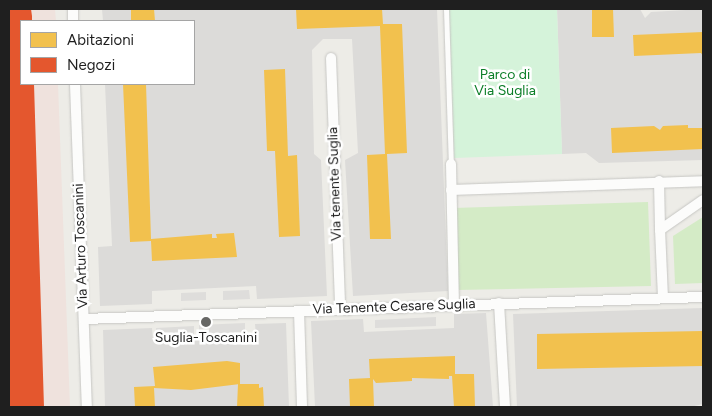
<!DOCTYPE html>
<style>
body{margin:0}
#map{position:relative;width:712px;height:416px;overflow:hidden;background:#edece7;font-family:Figtree,sans-serif}
div>[style]{position:absolute}
.residential>*{inset:0;background:#dcdbd9}
.commercial>*{inset:0;background:#efe2dd}
.grass>*{inset:0;background:#d4ebc6}
.park>*{inset:0;background:#d5f3da}
.parking>*{inset:0;background:#dedddb}
.homes>*{inset:0;background:#f2c14e}
.shops>*{inset:0;background:#e4572e}
.roads{filter:drop-shadow(0 0 1px #c6c6c3) drop-shadow(0 0 1px #c6c6c3)}
.service>*{height:5px;margin:-2.5px;padding:0 2.5px;transform-origin:2.5px;border-radius:2.5px;background:#fcfcfb}
.minor>*{height:10px;margin:-5px;padding:0 5px;transform-origin:5px;border-radius:5px;background:#fcfcfb}
.dots>*{width:14px;height:14px;translate:-50% -50%;box-sizing:border-box;border:2px solid #fff;border-radius:50%}
span{translate:-50% -50%;white-space:nowrap;text-align:center;line-height:1.15;-webkit-text-stroke:5px #fff;paint-order:stroke}
.park-label{font-size:14px;color:#0c7e28}
.street-label{font-size:14px;color:#1f1f1f}
.poi-label{font-size:14px;color:#1f1f1f}
.frame{position:absolute;inset:0;border:10px solid #1f1f1f;pointer-events:none}
.legend{position:absolute;left:20px;top:20px;width:175px;height:65px;box-sizing:border-box;background:#fff;border:1px solid #a5a5a5;margin:0;padding:6px 9px;list-style:none;font-size:15px;color:#1f1f1f}
.legend li{display:flex;align-items:center;gap:10px;height:25px}
.legend b{width:25px;border:1px solid #a5a5a5}
</style>
<div id="map">
<div class="residential">
<i style="clip-path:polygon(102px 9px,437px 9px,448px 291px,353px 296px,345px 160px,358px 153px,352px 39px,323px 39px,312px 50px,314px 154px,321px 160px,327px 296px,257px 299px,256px 286px,152px 291px,152px 304px,100px 306px,98px 247px,112px 246px,105px 84px,194px 84px,194px 21px,103px 21px)"></i>
<i style="clip-path:polygon(557px 9px,640px 9px,645px 18px,651px 12px,703px 9px,703px 160px,599px 163px,586px 153px,562px 154px)"></i>
<i style="clip-path:polygon(703px 308px,703px 404px,690px 407px,517px 407px,513px 314px)"></i>
<i style="clip-path:polygon(486px 313px,493px 407px,315px 407px,311px 321px,363px 319px,364px 332px,454px 328px,454px 314px)"></i>
<i style="clip-path:polygon(286px 323px,289px 407px,105px 407px,103px 330px,152px 328px,153px 340px,256px 335px,255px 324px)"></i>
</div>
<div class="commercial">
<i style="clip-path:polygon(9px 9px,55px 9px,56px 21px,21px 21px,21px 84px,58px 84px,70px 407px,9px 407px)"></i>
</div>
<div class="grass">
<i style="clip-path:polygon(648px 202px,651px 286px,456px 290px,453px 208px)"></i>
<i style="clip-path:polygon(703px 217px,703px 283px,675px 284px,673px 236px)"></i>
</div>
<div class="park">
<i style="clip-path:polygon(449px 9px,557px 9px,562px 154px,454px 158px)"></i>
</div>
<div class="parking">
<i style="clip-path:polygon(249px 290px,250px 299px,223px 300px,223px 291px)"></i>
<i style="clip-path:polygon(206px 292px,206px 300px,181px 301px,181px 293px)"></i>
<i style="clip-path:polygon(436px 317px,436px 326px,375px 328px,375px 320px)"></i>
<i style="clip-path:polygon(245px 323px,245px 332px,199px 334px,199px 325px)"></i>
<i style="clip-path:polygon(194px 326px,194px 335px,157px 336px,156px 328px)"></i>
</div>
<div class="homes">
<i style="clip-path:polygon(131px 9px,154px 9px,155px 21px,131px 21px)"></i>
<i style="clip-path:polygon(296px 9px,382px 9px,383px 24px,402px 24px,407px 153px,387px 154px,391px 239px,370px 239px,367px 155px,385px 154px,380px 26px,297px 29px)"></i>
<i style="clip-path:polygon(592px 9px,613px 9px,614px 37px,592px 37px)"></i>
<i style="clip-path:polygon(703px 32px,703px 56px,701px 53px,634px 56px,633px 35px)"></i>
<i style="clip-path:polygon(285px 69px,288px 156px,297px 155px,300px 236px,279px 237px,275px 151px,267px 151px,264px 70px)"></i>
<i style="clip-path:polygon(123px 84px,146px 84px,151px 239px,212px 234px,212px 238px,217px 238px,216px 234px,234px 233px,237px 257px,152px 261px,151px 241px,130px 242px)"></i>
<i style="clip-path:polygon(688px 125px,688px 128px,703px 128px,703px 149px,612px 153px,611px 128px,654px 126px,660px 130px,663px 126px)"></i>
<i style="clip-path:polygon(703px 331px,703px 366px,537px 369px,537px 334px)"></i>
<i style="clip-path:polygon(455px 356px,455px 374px,474px 374px,475px 407px,454px 407px,452px 376px,449px 376px,449px 379px,412px 378px,412px 381px,376px 383px,373px 379px,374px 407px,350px 407px,349px 379px,370px 378px,369px 359px)"></i>
<i style="clip-path:polygon(227px 361px,240px 363px,240px 384px,191px 390px,154px 388px,155px 407px,135px 407px,134px 387px,155px 386px,153px 367px)"></i>
<i style="clip-path:polygon(238px 384px,259px 384px,259px 388px,263px 387px,264px 407px,237px 407px)"></i>
</div>
<div class="shops">
<i style="clip-path:polygon(9px 9px,31px 9px,32px 16px,32px 21px,21px 21px,21px 84px,34px 84px,44px 407px,9px 407px)"></i>
</div>
<div class="roads">
<div class="service">
<i style="left:446px;top:9px;width:155px;rotate:88.2deg"></i>
</div>
<div class="minor">
<i style="left:73px;top:9px;width:12px;rotate:90deg"></i>
<i style="left:331px;top:58px;width:251px;rotate:87.9deg"></i>
<i style="left:75px;top:84px;width:323px;rotate:87.9deg"></i>
<i style="left:451px;top:164px;width:141px;rotate:88.8deg"></i>
<i style="left:659px;top:181px;width:49px;rotate:88.8deg"></i>
<i style="left:451px;top:190px;width:252px;rotate:-2deg"></i>
<i style="left:663px;top:298px;width:68px;rotate:-92.5deg"></i>
<i style="left:660px;top:230px;width:52px;rotate:-34.9deg"></i>
<i style="left:499px;top:303px;width:104px;rotate:86.7deg"></i>
<i style="left:299px;top:311px;width:96px;rotate:88.2deg"></i>
<i style="left:84px;top:319px;width:619px;rotate:-2.04deg"></i>
</div>
</div>
<div class="dots">
<i style="left:206px;top:322px;background:#676765"></i>
</div>
<div class="park-label">
<span style="left:505px;top:83px">Parco di<br>Via Suglia</span>
</div>
<div class="street-label">
<span style="left:335px;top:184px;rotate:-92deg">Via tenente Suglia</span>
<span style="left:81px;top:246px;rotate:-92deg">Via Arturo Toscanini</span>
<span style="left:394px;top:307px;rotate:-2deg">Via Tenente Cesare Suglia</span>
</div>
<div class="poi-label">
<span style="left:206px;top:338px">Suglia-Toscanini</span>
</div>
<div class="frame"></div>
<ul class="legend">
<li><b style="height:14px;background:#f2c14e"></b>Abitazioni</li>
<li><b style="height:14px;background:#e4572e"></b>Negozi</li>
</ul>
</div>
